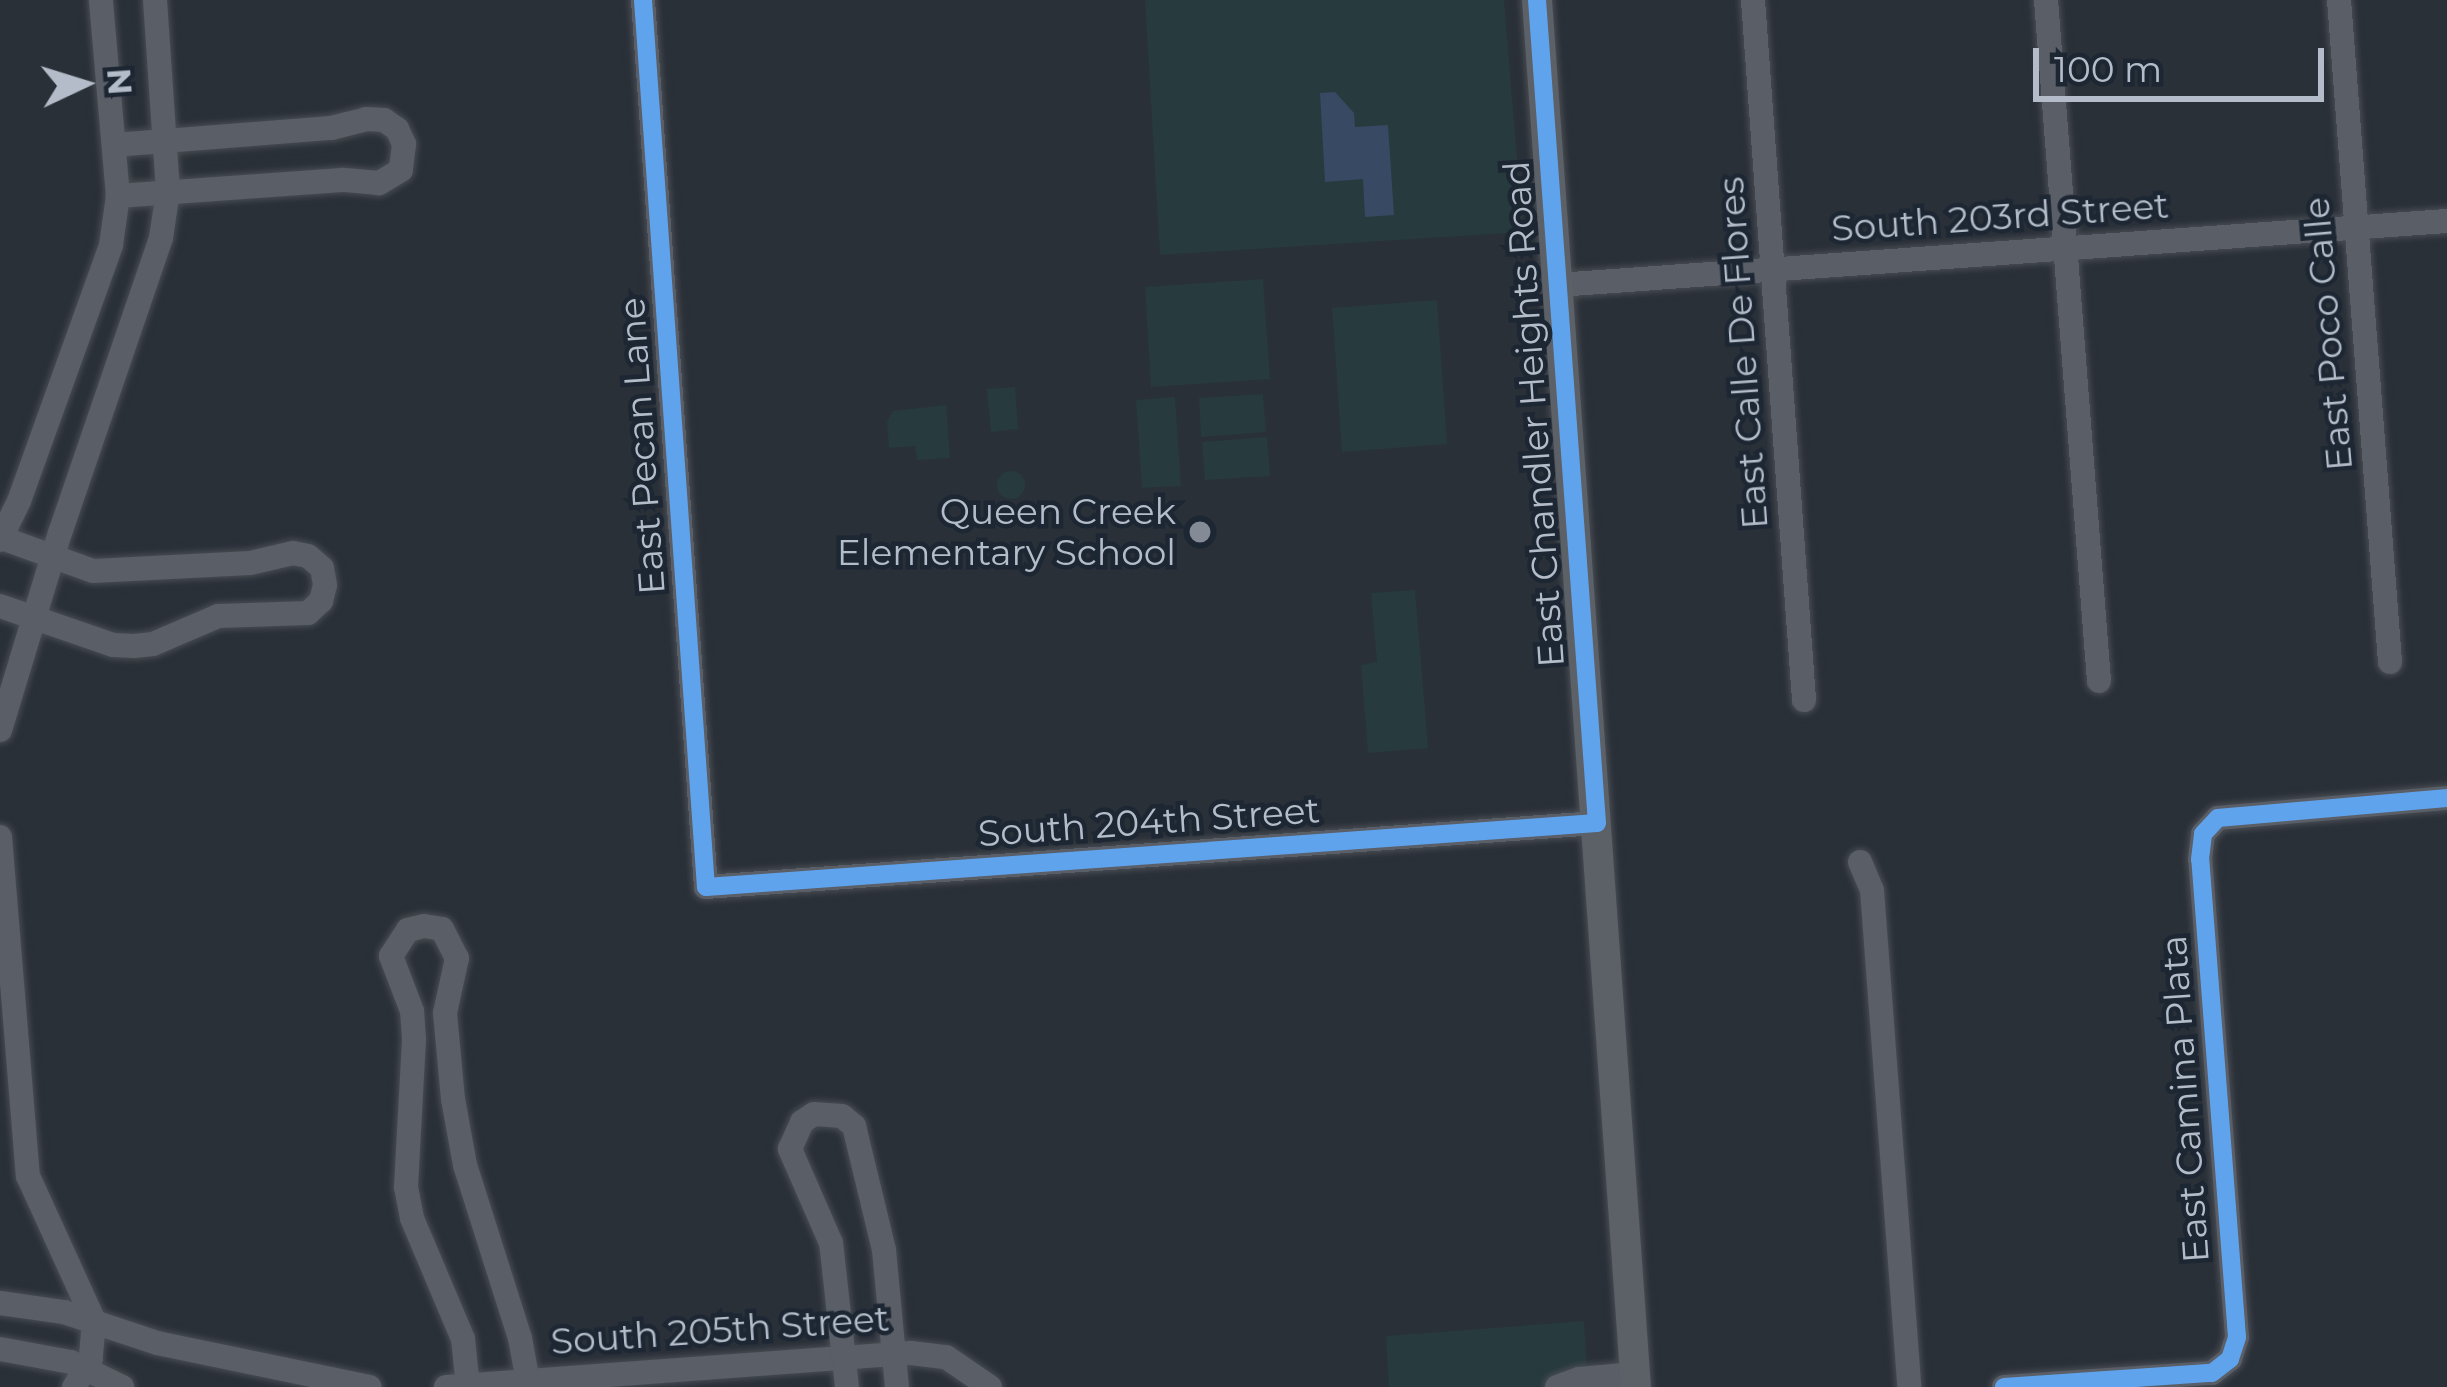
<!DOCTYPE html>
<style>
body{margin:0}
#map{position:relative;width:2447px;height:1387px;overflow:hidden;background:#2a3038;font-family:Montserrat,sans-serif}
div>[style]{position:absolute}
.green>*{inset:0;background:#273a3e}
.round{border-radius:50%}
.water>*{inset:0;background:#384963}
.roads{filter:drop-shadow(0 0 3px #484c53) drop-shadow(0 0 3px #484c53)}
.minor>*{height:24px;margin:-12px;padding:0 12px;transform-origin:12px;border-radius:12px;background:#5a5e66}
.major>*{height:30px;margin:-15px;padding:0 15px;transform-origin:15px;border-radius:15px;background:#5c6168}
.cycleway>*{height:18px;margin:-9px;padding:0 9px;transform-origin:9px;border-radius:9px;background:#60a3ed}
.dots>*{width:33px;height:33px;translate:-50% -50%;box-sizing:border-box;border:6px solid #1d2633;border-radius:50%}
span{translate:-50% -50%;white-space:nowrap;text-align:center;line-height:1.15;-webkit-text-stroke:9px #1d2633;paint-order:stroke}
.street-label{font-size:36px;color:#b4bcc9}
.poi-label{font-size:36px;color:#b4bcc9}
.right{translate:-100% -50%;text-align:right}
.north{position:absolute;left:24px;top:24px;width:120px;height:120px;-webkit-text-stroke:9px #1d2633;paint-order:stroke;rotate:86deg;font-size:33px;font-weight:700;line-height:48px;text-align:center;color:#b4bcc9}
.north::after{content:'';display:block;margin:auto;width:42px;height:54px;background:#b4bcc9;clip-path:polygon(50% 0,100% 100%,50% 72%,0 100%)}
.scale{position:absolute;left:2033px;top:48px;width:291px;height:54px;box-sizing:border-box;border:6px solid #b4bcc9;border-top:0;padding-left:15px;font-size:36px;line-height:42px;white-space:nowrap;color:#b4bcc9;-webkit-text-stroke:9px #1d2633;paint-order:stroke}
</style>
<div id="map">
<div class="green">
<i style="clip-path:polygon(1145px 0,1504px 0,1523px 232px,1160px 255px)"></i>
<i style="clip-path:polygon(1263px 279px,1270px 379px,1151px 387px,1145px 287px)"></i>
<i style="clip-path:polygon(1437px 300px,1447px 444px,1342px 452px,1332px 308px)"></i>
<i style="clip-path:polygon(1015px 387px,1018px 429px,991px 432px,987px 389px)"></i>
<i style="clip-path:polygon(1263px 394px,1266px 432px,1201px 437px,1199px 398px)"></i>
<i style="clip-path:polygon(1175px 397px,1181px 486px,1142px 488px,1136px 400px)"></i>
<i style="clip-path:polygon(946px 405px,950px 458px,917px 460px,915px 446px,889px 448px,887px 422px,893px 411px)"></i>
<i style="clip-path:polygon(1267px 437px,1270px 476px,1205px 480px,1202px 442px)"></i>
<i class="round" style="left:997px;top:471px;width:28px;height:28px"></i>
<i style="clip-path:polygon(1415px 590px,1428px 748px,1368px 753px,1361px 665px,1377px 662px,1371px 593px)"></i>
<i style="clip-path:polygon(1584px 1321px,1588px 1387px,1389px 1387px,1386px 1336px)"></i>
</div>
<div class="water">
<i style="clip-path:polygon(1335px 92px,1354px 113px,1355px 127px,1388px 125px,1394px 215px,1365px 217px,1363px 179px,1325px 182px,1320px 93px)"></i>
</div>
<div class="roads">
<div class="minor">
<i style="left:643px;top:0;width:889px;rotate:85.94deg"></i>
<i style="left:706px;top:887px;width:893px;rotate:-4.11deg"></i>
<i style="left:1753px;top:0;width:702px;rotate:85.83deg"></i>
<i style="left:2046px;top:0;width:683px;rotate:85.55deg"></i>
<i style="left:2339px;top:0;width:664px;rotate:85.59deg"></i>
<i style="left:114px;top:145px;width:218px;rotate:-4.5deg"></i>
<i style="left:331px;top:128px;width:36px;rotate:-14deg"></i>
<i style="left:366px;top:119px;width:18px;rotate:3deg"></i>
<i style="left:384px;top:120px;width:16px;rotate:35deg"></i>
<i style="left:397px;top:129px;width:17px;rotate:65deg"></i>
<i style="left:404px;top:144px;width:26px;rotate:97deg"></i>
<i style="left:401px;top:170px;width:26px;rotate:149deg"></i>
<i style="left:379px;top:183px;width:37px;rotate:-175deg"></i>
<i style="left:342px;top:180px;width:225px;rotate:175.9deg"></i>
<i style="left:1558px;top:285px;width:891px;rotate:-4.12deg"></i>
<i style="left:0;top:540px;width:43px;rotate:-64deg"></i>
<i style="left:19px;top:501px;width:272px;rotate:-70.2deg"></i>
<i style="left:111px;top:245px;width:49px;rotate:-81.9deg"></i>
<i style="left:118px;top:196px;width:197px;rotate:-95deg"></i>
<i style="left:0;top:606px;width:120px;rotate:19deg"></i>
<i style="left:113px;top:645px;width:21px;rotate:3deg"></i>
<i style="left:134px;top:646px;width:19px;rotate:-6deg"></i>
<i style="left:153px;top:644px;width:71px;rotate:-23.3deg"></i>
<i style="left:218px;top:616px;width:90px;rotate:-1.9deg"></i>
<i style="left:308px;top:613px;width:18px;rotate:-43deg"></i>
<i style="left:321px;top:601px;width:16px;rotate:-76deg"></i>
<i style="left:325px;top:585px;width:17px;rotate:-100deg"></i>
<i style="left:322px;top:568px;width:18px;rotate:-139deg"></i>
<i style="left:308px;top:556px;width:15px;rotate:-169deg"></i>
<i style="left:293px;top:553px;width:44px;rotate:166.9deg"></i>
<i style="left:250px;top:563px;width:157px;rotate:177.1deg"></i>
<i style="left:93px;top:571px;width:97px;rotate:-160.1deg"></i>
<i style="left:0;top:730px;width:206px;rotate:-73.1deg"></i>
<i style="left:60px;top:533px;width:312px;rotate:-71.1deg"></i>
<i style="left:161px;top:238px;width:48px;rotate:-81.5deg"></i>
<i style="left:168px;top:191px;width:191px;rotate:-93.9deg"></i>
<i style="left:0;top:837px;width:340px;rotate:85.3deg"></i>
<i style="left:28px;top:1176px;width:159px;rotate:65.5deg"></i>
<i style="left:94px;top:1321px;width:37px;rotate:95deg"></i>
<i style="left:91px;top:1358px;width:34px;rotate:120deg"></i>
<i style="left:1860px;top:862px;width:30px;rotate:67deg"></i>
<i style="left:1872px;top:890px;width:498px;rotate:85.7deg"></i>
<i style="left:0;top:1303px;width:65px;rotate:8deg"></i>
<i style="left:64px;top:1312px;width:98px;rotate:18.4deg"></i>
<i style="left:157px;top:1343px;width:217px;rotate:11.7deg"></i>
<i style="left:0;top:1349px;width:72px;rotate:10.4deg"></i>
<i style="left:71px;top:1362px;width:57px;rotate:26.1deg"></i>
<i style="left:446px;top:1387px;width:466px;rotate:-4.2deg"></i>
<i style="left:911px;top:1353px;width:35px;rotate:7deg"></i>
<i style="left:946px;top:1357px;width:53px;rotate:34.3deg"></i>
<i style="left:468px;top:1387px;width:48px;rotate:-95.9deg"></i>
<i style="left:463px;top:1339px;width:131px;rotate:-112.9deg"></i>
<i style="left:412px;top:1218px;width:32px;rotate:-101deg"></i>
<i style="left:406px;top:1187px;width:148px;rotate:-86.9deg"></i>
<i style="left:414px;top:1039px;width:28px;rotate:-94deg"></i>
<i style="left:412px;top:1011px;width:59px;rotate:-110.9deg"></i>
<i style="left:391px;top:956px;width:31px;rotate:-57deg"></i>
<i style="left:408px;top:930px;width:16px;rotate:-14deg"></i>
<i style="left:424px;top:926px;width:18px;rotate:9deg"></i>
<i style="left:442px;top:929px;width:33px;rotate:63deg"></i>
<i style="left:457px;top:958px;width:56px;rotate:102.3deg"></i>
<i style="left:445px;top:1013px;width:86px;rotate:84.7deg"></i>
<i style="left:453px;top:1099px;width:67px;rotate:79.7deg"></i>
<i style="left:465px;top:1165px;width:182px;rotate:72.4deg"></i>
<i style="left:520px;top:1338px;width:50px;rotate:79.6deg"></i>
<i style="left:847px;top:1387px;width:145px;rotate:-96.3deg"></i>
<i style="left:831px;top:1243px;width:103px;rotate:-113.6deg"></i>
<i style="left:790px;top:1149px;width:30px;rotate:-66deg"></i>
<i style="left:802px;top:1122px;width:14px;rotate:-34deg"></i>
<i style="left:814px;top:1114px;width:28px;rotate:4deg"></i>
<i style="left:842px;top:1116px;width:16px;rotate:40deg"></i>
<i style="left:854px;top:1126px;width:128px;rotate:76.4deg"></i>
<i style="left:884px;top:1250px;width:138px;rotate:84.6deg"></i>
<i style="left:1557px;top:1387px;width:23px;rotate:-20deg"></i>
<i style="left:1579px;top:1379px;width:56px;rotate:-5.1deg"></i>
<i style="left:2004px;top:1387px;width:208px;rotate:-3.9deg"></i>
<i style="left:2212px;top:1373px;width:23px;rotate:-38deg"></i>
<i style="left:2230px;top:1359px;width:23px;rotate:-72deg"></i>
<i style="left:2237px;top:1337px;width:479px;rotate:-94.4deg"></i>
<i style="left:2200px;top:859px;width:25px;rotate:-83deg"></i>
<i style="left:2203px;top:834px;width:22px;rotate:-47deg"></i>
<i style="left:2218px;top:818px;width:230px;rotate:-5deg"></i>
</div>
<div class="major">
<i style="left:1537px;top:0;width:1391px;rotate:85.92deg"></i>
</div>
</div>
<div class="cycleway">
<i style="left:643px;top:0;width:889px;rotate:85.94deg"></i>
<i style="left:706px;top:887px;width:893px;rotate:-4.11deg"></i>
<i style="left:1597px;top:823px;width:825px;rotate:-94.17deg"></i>
<i style="left:2004px;top:1387px;width:208px;rotate:-3.9deg"></i>
<i style="left:2212px;top:1373px;width:23px;rotate:-38deg"></i>
<i style="left:2230px;top:1359px;width:23px;rotate:-72deg"></i>
<i style="left:2237px;top:1337px;width:479px;rotate:-94.4deg"></i>
<i style="left:2200px;top:859px;width:25px;rotate:-83deg"></i>
<i style="left:2203px;top:834px;width:22px;rotate:-47deg"></i>
<i style="left:2218px;top:818px;width:230px;rotate:-5deg"></i>
</div>
<div class="dots">
<i style="left:1200px;top:532px;background:#848b96"></i>
</div>
<div class="street-label">
<span style="left:2000px;top:217px;rotate:-4deg">South 203rd Street</span>
<span style="left:2328px;top:334px;rotate:-95deg">East Poco Calle</span>
<span style="left:1743px;top:353px;rotate:-94deg">East Calle De Flores</span>
<span style="left:1534px;top:414px;rotate:-94deg">East Chandler Heights Road</span>
<span style="left:642px;top:446px;rotate:-94deg">East Pecan Lane</span>
<span style="left:1149px;top:822px;rotate:-4deg">South 204th Street</span>
<span style="left:2185px;top:1099px;rotate:-94deg">East Camina Plata</span>
<span style="left:720px;top:1330px;rotate:-4deg">South 205th Street</span>
</div>
<div class="poi-label">
<span class="right" style="left:1176px;top:532px">Queen Creek<br>Elementary School</span>
</div>
<div class="north">N</div>
<div class="scale">100 m</div>
</div>
